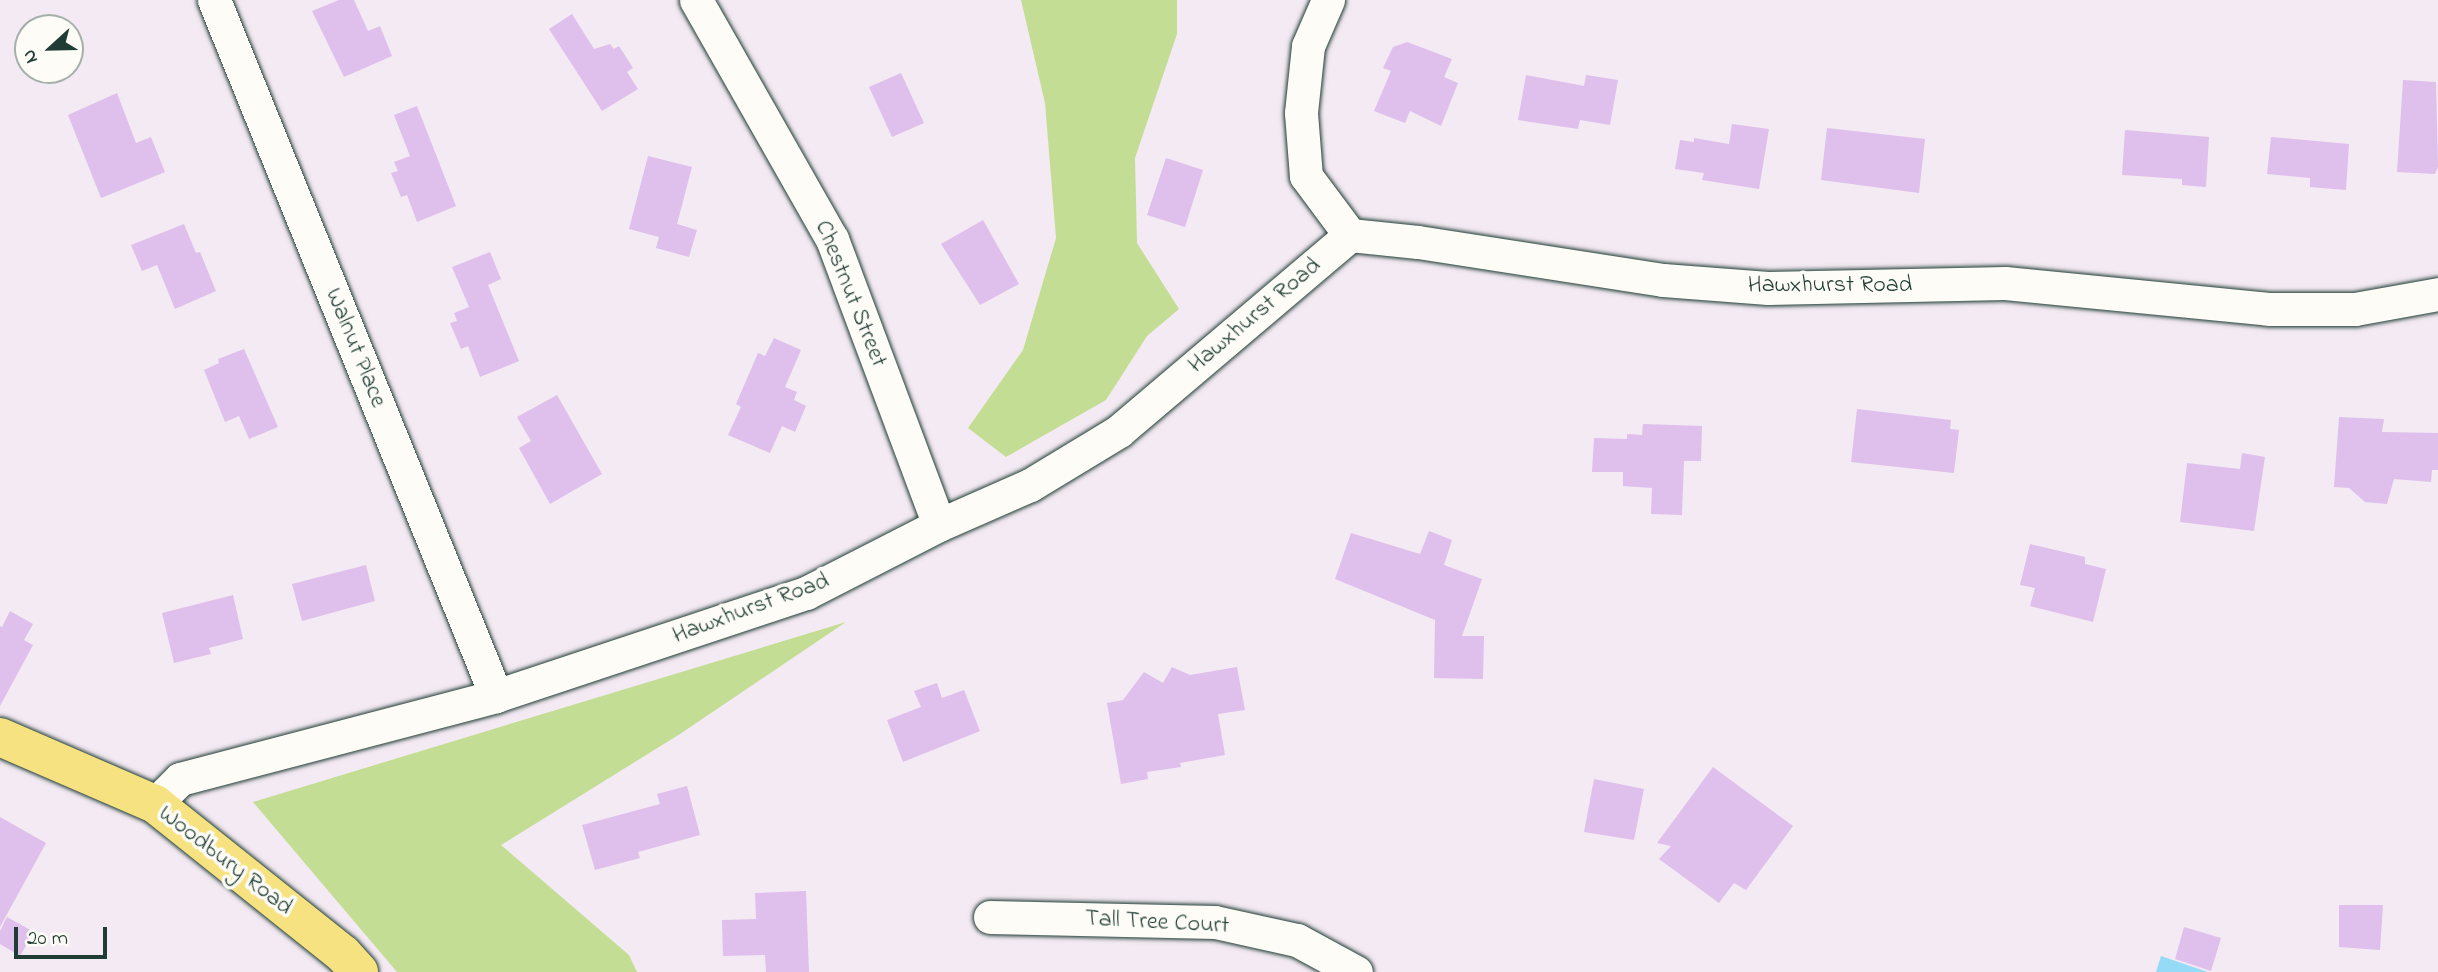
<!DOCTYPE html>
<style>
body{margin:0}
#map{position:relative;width:2438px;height:972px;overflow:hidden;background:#f4eaf3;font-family:"Indie Flower",sans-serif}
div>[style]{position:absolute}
.green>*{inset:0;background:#c3dd94}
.water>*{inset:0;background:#95dbf7}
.building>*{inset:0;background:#dfbfeb}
.roads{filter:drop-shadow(0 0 2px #1f3d34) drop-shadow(0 0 2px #1f3d34)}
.minor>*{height:33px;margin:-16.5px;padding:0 16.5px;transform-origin:16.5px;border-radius:16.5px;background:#fdfcf7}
.major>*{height:38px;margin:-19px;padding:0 19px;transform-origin:19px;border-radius:19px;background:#f7e281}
span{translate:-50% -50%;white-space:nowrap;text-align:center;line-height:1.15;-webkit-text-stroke:7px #fdfcf7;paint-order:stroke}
.street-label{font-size:24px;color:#1f3d34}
.north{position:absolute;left:14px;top:14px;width:70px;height:70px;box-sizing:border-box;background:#fdfcf7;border:2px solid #a4b0a9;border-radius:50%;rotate:248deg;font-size:19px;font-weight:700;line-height:28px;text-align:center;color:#1f3d34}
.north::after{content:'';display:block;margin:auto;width:24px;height:32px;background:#1f3d34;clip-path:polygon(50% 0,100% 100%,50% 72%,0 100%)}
.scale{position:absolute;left:14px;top:927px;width:93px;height:32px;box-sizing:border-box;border:4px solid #1f3d34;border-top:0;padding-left:9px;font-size:21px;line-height:24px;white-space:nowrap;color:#1f3d34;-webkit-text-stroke:5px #fdfcf7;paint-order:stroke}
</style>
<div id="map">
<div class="green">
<i style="clip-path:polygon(1021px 0,1177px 0,1177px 34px,1135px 158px,1137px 243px,1179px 309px,1147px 336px,1106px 400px,1006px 457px,968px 428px,1023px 350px,1056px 238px,1045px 103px)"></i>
<i style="clip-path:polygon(846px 622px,680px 734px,501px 845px,629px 955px,637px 972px,397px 972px,253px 802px)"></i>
</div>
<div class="water">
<i style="clip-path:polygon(2161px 956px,2208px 972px,2156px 972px)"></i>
</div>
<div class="building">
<i style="clip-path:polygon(339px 0,354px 0,368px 31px,380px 26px,392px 56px,344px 77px,312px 11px)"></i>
<i style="clip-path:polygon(572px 14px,594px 49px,610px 44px,614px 49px,619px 46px,633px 68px,627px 72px,638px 89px,602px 111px,549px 29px)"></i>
<i style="clip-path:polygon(1407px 42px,1452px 59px,1444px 77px,1458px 83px,1441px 126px,1410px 111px,1405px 123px,1374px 111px,1391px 71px,1383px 68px,1393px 47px)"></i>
<i style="clip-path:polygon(901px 73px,924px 123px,892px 137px,869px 87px)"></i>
<i style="clip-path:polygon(1526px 75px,1584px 86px,1586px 75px,1618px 80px,1610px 125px,1580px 120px,1578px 129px,1518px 120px)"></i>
<i style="clip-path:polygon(2403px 80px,2436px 82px,2438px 167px,2435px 174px,2397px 172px)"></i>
<i style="clip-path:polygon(117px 93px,136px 143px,151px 137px,165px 172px,101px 198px,68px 115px)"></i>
<i style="clip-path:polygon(417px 106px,456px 206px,417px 222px,407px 195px,401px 197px,391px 173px,398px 171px,394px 162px,410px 156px,394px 115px)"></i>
<i style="clip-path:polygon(1732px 124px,1769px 129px,1759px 189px,1702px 180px,1704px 173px,1675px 169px,1680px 140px,1694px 142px,1694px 138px,1729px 144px)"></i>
<i style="clip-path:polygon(1827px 128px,1925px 139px,1919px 193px,1821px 180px)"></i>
<i style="clip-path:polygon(2125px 130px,2209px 137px,2206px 187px,2182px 185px,2182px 179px,2122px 175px)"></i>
<i style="clip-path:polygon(2271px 137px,2349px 144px,2346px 190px,2310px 187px,2310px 178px,2267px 174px)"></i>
<i style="clip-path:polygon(648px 156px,692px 167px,677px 224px,697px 230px,689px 257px,656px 248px,659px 237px,629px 229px)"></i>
<i style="clip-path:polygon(1166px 158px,1203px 170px,1185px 227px,1147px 215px)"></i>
<i style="clip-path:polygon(983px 220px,1019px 284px,980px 305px,941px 244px)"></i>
<i style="clip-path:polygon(184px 224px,196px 253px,200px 252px,216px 291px,175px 309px,157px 265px,142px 271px,131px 245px)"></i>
<i style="clip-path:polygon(490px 252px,501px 279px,488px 285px,519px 361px,480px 377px,468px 346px,461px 349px,450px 323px,457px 321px,454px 313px,469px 307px,452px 267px)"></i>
<i style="clip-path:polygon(774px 338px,801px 350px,785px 387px,797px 392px,794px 400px,806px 406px,795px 432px,782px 426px,770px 453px,728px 435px,741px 407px,736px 404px,758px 353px,765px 356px)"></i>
<i style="clip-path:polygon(244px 349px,278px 427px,249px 439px,239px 416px,225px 422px,204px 370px,219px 363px,218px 359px)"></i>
<i style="clip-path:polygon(557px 395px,602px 474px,550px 504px,519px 448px,531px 441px,517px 417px)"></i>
<i style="clip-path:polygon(1857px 409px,1951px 420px,1950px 429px,1959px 430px,1954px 473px,1851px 462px)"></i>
<i style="clip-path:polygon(2339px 417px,2384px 419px,2382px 432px,2438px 433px,2438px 470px,2432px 470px,2431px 482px,2394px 479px,2387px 504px,2365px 502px,2349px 488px,2334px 487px)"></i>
<i style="clip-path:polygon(1643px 424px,1702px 426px,1701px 461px,1684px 461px,1682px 515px,1651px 514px,1652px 488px,1623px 486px,1623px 472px,1592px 472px,1594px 438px,1627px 439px,1627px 434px,1642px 435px)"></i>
<i style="clip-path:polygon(2242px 453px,2265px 457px,2254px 531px,2180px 522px,2187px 463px,2240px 469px)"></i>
<i style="clip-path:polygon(1429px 531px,1452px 540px,1444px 565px,1482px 579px,1462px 636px,1484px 636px,1483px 679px,1434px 678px,1435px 620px,1335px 579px,1351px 533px,1420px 554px)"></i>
<i style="clip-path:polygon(2030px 544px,2085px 557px,2085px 564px,2106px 569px,2093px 622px,2030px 606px,2035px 588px,2020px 585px)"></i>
<i style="clip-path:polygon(366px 565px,375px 601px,302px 621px,292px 584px)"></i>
<i style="clip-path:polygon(233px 595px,243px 639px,209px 648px,211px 654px,174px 663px,162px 613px)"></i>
<i style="clip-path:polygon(10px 611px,33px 624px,24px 640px,33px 645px,0 706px,0 626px,2px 627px)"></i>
<i style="clip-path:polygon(1172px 667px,1190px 675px,1237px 667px,1245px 710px,1218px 714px,1225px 755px,1180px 763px,1181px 767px,1147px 772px,1148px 779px,1121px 784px,1107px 703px,1123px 700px,1144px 672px,1163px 683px)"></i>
<i style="clip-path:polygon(937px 683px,942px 698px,964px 690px,980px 731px,903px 762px,887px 720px,921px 707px,914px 691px)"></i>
<i style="clip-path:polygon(1713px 767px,1793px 826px,1746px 890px,1734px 883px,1719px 903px,1659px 859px,1671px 846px,1657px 843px)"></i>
<i style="clip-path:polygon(1594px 779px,1644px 789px,1634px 840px,1584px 832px)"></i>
<i style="clip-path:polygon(687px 786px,700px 835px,638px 852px,640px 858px,595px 870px,582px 825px,660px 804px,657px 794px)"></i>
<i style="clip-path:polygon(0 817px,46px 843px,0 927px)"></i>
<i style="clip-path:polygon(806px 891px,809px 972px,766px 972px,765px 955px,723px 956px,722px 920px,756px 919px,755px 893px)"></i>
<i style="clip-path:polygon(2339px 905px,2383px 905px,2380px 950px,2339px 947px)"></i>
<i style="clip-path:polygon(7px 917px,34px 932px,20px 956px,0 944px,0 931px)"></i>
<i style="clip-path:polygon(2184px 927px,2221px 938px,2211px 971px,2175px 959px)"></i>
</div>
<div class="roads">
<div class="minor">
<i style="left:214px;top:0;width:751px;rotate:67.94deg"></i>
<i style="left:696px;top:0;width:275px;rotate:60.4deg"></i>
<i style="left:832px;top:239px;width:305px;rotate:69.5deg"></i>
<i style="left:1328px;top:0;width:50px;rotate:113.5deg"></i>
<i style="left:1308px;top:46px;width:67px;rotate:96deg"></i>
<i style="left:1301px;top:113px;width:63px;rotate:85.5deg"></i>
<i style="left:1306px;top:176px;width:74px;rotate:53.3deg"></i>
<i style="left:155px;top:804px;width:35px;rotate:-45deg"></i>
<i style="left:180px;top:779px;width:327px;rotate:-14.7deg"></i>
<i style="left:496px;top:696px;width:327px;rotate:-18.4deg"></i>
<i style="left:806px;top:593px;width:149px;rotate:-27.1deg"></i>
<i style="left:939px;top:525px;width:99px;rotate:-23.7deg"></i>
<i style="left:1030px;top:485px;width:104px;rotate:-31.2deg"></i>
<i style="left:1119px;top:431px;width:303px;rotate:-40.3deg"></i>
<i style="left:1350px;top:235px;width:68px;rotate:5.9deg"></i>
<i style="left:1418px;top:242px;width:248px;rotate:8.8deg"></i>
<i style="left:1663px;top:280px;width:105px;rotate:4.4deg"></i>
<i style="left:1768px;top:288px;width:237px;rotate:-1.2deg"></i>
<i style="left:2005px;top:283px;width:267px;rotate:5.6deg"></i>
<i style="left:2271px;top:309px;width:84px"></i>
<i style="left:2355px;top:309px;width:84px;rotate:-10.2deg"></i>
<i style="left:990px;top:917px;width:225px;rotate:1.3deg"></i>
<i style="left:1215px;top:922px;width:84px;rotate:12.4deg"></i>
<i style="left:1297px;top:940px;width:67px;rotate:28.5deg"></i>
</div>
<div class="major">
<i style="left:0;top:737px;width:169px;rotate:23.4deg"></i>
<i style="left:155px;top:804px;width:241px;rotate:38.6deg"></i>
<i style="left:343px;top:954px;width:24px;rotate:48deg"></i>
</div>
</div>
<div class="street-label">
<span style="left:1830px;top:286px">Hawxhurst Road</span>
<span style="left:850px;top:294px;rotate:68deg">Chestnut Street</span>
<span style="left:1255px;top:316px;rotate:-40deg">Hawxhurst Road</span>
<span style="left:355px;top:348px;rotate:68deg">Walnut Place</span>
<span style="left:751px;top:609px;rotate:-20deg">Hawxhurst Road</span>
<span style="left:225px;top:861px;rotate:38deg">Woodbury Road</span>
<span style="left:1157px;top:923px;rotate:3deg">Tall Tree Court</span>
</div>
<div class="north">N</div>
<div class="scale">20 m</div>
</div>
